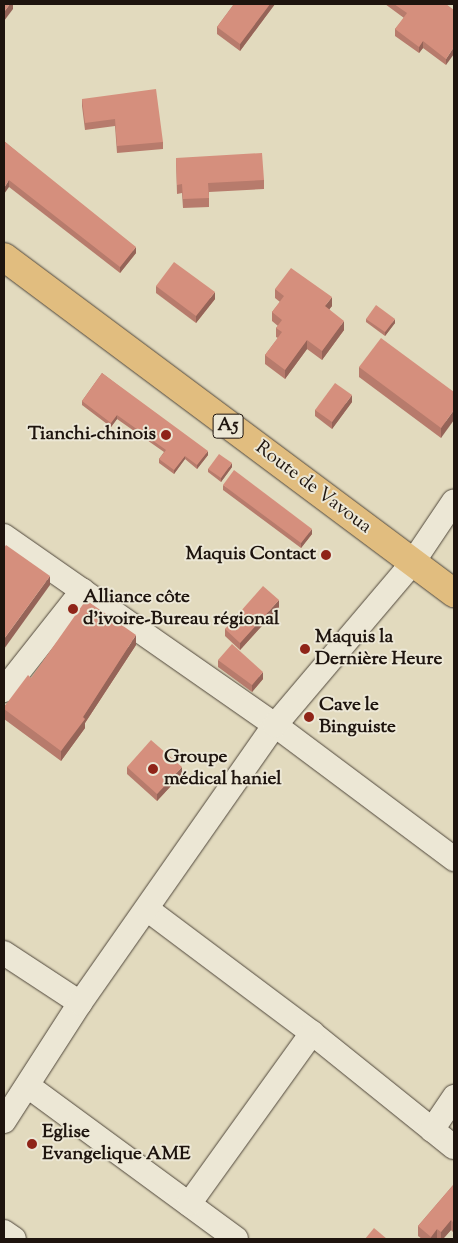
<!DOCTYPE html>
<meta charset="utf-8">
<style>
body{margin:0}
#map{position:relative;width:458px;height:1243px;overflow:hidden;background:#e2dabe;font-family:"Sorts Mill Goudy",serif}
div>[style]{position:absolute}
.roads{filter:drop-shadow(0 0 1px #4f463a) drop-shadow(0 0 1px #4f463a)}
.minor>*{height:24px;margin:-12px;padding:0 12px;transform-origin:12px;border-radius:12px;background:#ece7d5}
.major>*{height:28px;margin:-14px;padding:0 14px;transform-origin:14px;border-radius:14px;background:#e1bd7f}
.wall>*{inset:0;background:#b77b6c}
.shaded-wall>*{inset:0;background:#956458}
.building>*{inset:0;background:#d58f7d}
.dots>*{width:14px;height:14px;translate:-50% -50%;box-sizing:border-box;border:2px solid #ece7d5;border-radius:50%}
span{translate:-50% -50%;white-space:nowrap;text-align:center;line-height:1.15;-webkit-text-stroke:4px #ece7d5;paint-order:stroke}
.shield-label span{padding:1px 4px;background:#ece7d5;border:1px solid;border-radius:4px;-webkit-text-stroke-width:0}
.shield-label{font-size:18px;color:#1e140e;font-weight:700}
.poi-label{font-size:19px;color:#1e140e;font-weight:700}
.right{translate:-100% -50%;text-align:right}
.left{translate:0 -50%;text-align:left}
.street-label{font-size:19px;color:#1e140e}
.frame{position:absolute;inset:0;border:5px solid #1e140e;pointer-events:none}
</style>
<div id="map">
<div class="roads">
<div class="minor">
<i style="left:4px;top:536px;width:330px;rotate:34.9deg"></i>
<i style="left:275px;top:725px;width:224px;rotate:36.8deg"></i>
<i style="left:4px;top:690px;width:127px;rotate:-51.7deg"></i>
<i style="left:147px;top:909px;width:206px;rotate:36.9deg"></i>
<i style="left:312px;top:1033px;width:182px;rotate:38.8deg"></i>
<i style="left:4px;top:953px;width:91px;rotate:33.3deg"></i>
<i style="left:28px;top:1086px;width:258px;rotate:36.3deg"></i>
<i style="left:4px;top:1121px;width:140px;rotate:-57.2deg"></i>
<i style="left:80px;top:1003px;width:340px;rotate:-55deg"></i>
<i style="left:275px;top:725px;width:214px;rotate:-49.7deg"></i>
<i style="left:413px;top:562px;width:73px;rotate:-56.1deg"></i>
<i style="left:432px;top:1130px;width:40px;rotate:-56deg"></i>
<i style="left:189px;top:1204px;width:211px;rotate:-54.3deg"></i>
<i style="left:4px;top:1232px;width:12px;rotate:35deg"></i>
</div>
<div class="major">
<i style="left:4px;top:257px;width:562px;rotate:36.75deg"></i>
</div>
</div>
<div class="wall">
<i style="clip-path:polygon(234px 4px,275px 4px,240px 51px,217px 34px,217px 27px)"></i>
<i style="clip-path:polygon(385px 4px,446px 4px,446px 65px,423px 48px,419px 53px,395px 36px,395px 29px,404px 18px)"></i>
<i style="clip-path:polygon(82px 99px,163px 142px,163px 149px,117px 153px,115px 126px,85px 130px,82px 106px)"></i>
<i style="clip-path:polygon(4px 141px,136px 253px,120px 273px,9px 187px)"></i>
<i style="clip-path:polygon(176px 158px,264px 180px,264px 189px,209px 192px,209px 207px,183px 208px,182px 193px,177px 194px)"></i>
<i style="clip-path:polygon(156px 286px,215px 299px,196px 323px,156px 293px)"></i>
<i style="clip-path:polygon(275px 289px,332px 306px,329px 309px,344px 330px,322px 360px,307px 349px,285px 379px,265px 364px,265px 355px,278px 338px,276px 337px,276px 328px,278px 326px,272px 321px,272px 312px,280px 302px,275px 298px)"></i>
<i style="clip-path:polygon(366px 319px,395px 323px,385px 336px,366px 322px)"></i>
<i style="clip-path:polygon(359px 367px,454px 392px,441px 438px,359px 377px)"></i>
<i style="clip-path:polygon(102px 373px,208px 455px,197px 469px,185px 459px,174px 474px,159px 463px,159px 459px,164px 452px,117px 419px,111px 427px,82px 405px,82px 401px)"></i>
<i style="clip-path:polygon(352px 402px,332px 429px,315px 416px,315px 410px)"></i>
<i style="clip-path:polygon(232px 467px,221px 482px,208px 472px,208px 469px)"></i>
<i style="clip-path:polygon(223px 485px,312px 534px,301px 548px,223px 490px)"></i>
<i style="clip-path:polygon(279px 607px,240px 650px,225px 636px,225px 629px)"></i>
<i style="clip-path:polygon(136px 645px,85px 723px,85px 728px,61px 761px,4px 719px,4px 707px,31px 678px)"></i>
<i style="clip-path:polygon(218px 660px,263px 679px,252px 692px,218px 667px)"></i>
<i style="clip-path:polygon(127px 767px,182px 774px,157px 801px,127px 774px)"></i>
<i style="clip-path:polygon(454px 1184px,454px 1233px,451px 1230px,443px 1239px,422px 1239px,418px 1236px,418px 1226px)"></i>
</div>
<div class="shaded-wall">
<i style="clip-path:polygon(10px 4px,13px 4px,13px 9px,4px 21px,4px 12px)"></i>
<i style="clip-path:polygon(270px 4px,275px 4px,240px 51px,240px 44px)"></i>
<i style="clip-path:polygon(423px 41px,423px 48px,419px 53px,419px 47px)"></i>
<i style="clip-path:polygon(454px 47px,454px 54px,446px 65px,446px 59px)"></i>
<i style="clip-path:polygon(9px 180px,9px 187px,4px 194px,4px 188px)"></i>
<i style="clip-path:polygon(136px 247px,136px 253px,120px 273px,120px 267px)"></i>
<i style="clip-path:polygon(215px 292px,215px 299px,196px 323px,196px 316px)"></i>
<i style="clip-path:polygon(332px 297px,332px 306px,325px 315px,325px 306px)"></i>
<i style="clip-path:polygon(395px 319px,395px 323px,385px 336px,385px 332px)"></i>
<i style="clip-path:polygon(344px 321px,344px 330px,322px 360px,322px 351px)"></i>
<i style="clip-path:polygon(307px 340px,307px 349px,285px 379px,285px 370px)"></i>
<i style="clip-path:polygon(352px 395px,352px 402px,332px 429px,332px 422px)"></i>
<i style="clip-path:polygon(454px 410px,454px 420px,441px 438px,441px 428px)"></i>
<i style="clip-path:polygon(117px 415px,117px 419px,111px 427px,111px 423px)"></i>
<i style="clip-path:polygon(208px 451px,208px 455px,197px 469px,197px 465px)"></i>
<i style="clip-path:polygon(185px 456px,185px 459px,174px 474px,174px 470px)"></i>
<i style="clip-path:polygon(232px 463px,232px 467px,221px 482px,221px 478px)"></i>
<i style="clip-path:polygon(312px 529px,312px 534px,301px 548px,301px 543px)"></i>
<i style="clip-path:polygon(50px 576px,50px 585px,4px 649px,4px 639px)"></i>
<i style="clip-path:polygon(279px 600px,279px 607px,240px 650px,240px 643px)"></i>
<i style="clip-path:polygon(136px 635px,136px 645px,85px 723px,85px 728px,61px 761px,61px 751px)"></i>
<i style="clip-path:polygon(263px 672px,263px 679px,252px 692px,252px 685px)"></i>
<i style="clip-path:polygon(182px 767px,182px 774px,157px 801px,157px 794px)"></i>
<i style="clip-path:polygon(451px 1220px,451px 1230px,443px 1239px,441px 1239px,441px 1232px)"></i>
<i style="clip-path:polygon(437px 1229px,437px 1239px,431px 1239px,431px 1237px)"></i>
</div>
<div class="building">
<i style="clip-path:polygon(4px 4px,10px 4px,4px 12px)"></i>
<i style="clip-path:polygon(234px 4px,270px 4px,240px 44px,217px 27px)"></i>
<i style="clip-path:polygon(394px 4px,446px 4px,454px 10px,454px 47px,446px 59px,423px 41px,419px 47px,395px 29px,407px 13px)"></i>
<i style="clip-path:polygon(156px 89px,163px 142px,117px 146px,115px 119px,85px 123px,82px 99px)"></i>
<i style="clip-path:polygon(4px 141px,136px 247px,120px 267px,9px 180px,4px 188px)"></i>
<i style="clip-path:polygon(262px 153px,264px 180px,208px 183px,209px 198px,183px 199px,182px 184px,177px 185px,176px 158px)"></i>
<i style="clip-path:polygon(174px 262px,215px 292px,196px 316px,156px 286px)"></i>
<i style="clip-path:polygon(291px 268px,332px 297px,325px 306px,344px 321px,322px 351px,307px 340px,285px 370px,265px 355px,282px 332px,276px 328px,282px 320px,272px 312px,284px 296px,275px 289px)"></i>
<i style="clip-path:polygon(376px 305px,395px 319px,385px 332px,366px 319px)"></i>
<i style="clip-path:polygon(381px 338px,454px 392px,454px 410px,441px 428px,359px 367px)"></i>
<i style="clip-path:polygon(102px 373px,208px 451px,197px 465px,185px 456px,174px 470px,159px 459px,166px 450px,117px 415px,111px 423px,82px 401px)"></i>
<i style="clip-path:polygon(335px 383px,352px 395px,332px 422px,315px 410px)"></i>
<i style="clip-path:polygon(219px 454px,232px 463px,221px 478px,208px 469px)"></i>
<i style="clip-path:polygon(234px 470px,312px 529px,301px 543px,223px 485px)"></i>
<i style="clip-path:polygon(6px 545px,50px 576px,4px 639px,4px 548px)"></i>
<i style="clip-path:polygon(263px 586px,279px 600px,240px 643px,225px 629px)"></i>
<i style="clip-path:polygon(86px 600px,136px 635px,83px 717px,85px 719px,61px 751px,4px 709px,4px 707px,28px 675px,31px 678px)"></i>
<i style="clip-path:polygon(232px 644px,263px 672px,252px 685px,218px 660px)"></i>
<i style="clip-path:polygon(151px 740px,182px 767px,157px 794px,127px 767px)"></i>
<i style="clip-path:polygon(454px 1184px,454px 1223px,451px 1220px,441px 1232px,437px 1229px,431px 1237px,418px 1226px)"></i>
<i style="clip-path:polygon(374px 1228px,387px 1239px,365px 1239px)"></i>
</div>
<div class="dots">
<i style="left:166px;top:435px;background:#8f2418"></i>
<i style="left:326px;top:555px;background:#8f2418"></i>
<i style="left:73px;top:609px;background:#8f2418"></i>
<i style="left:305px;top:649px;background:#8f2418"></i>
<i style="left:309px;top:717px;background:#8f2418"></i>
<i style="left:153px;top:769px;background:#8f2418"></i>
<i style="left:32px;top:1144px;background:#8f2418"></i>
</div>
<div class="shield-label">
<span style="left:228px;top:426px">A5</span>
</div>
<div class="poi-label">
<span class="right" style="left:156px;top:435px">Tianchi-chinois</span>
<span class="right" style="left:316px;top:555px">Maquis Contact</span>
<span class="left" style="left:83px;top:609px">Alliance côte<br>d'ivoire-Bureau régional</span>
<span class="left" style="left:315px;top:649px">Maquis la<br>Dernière Heure</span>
<span class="left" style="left:319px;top:717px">Cave le<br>Binguiste</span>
<span class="left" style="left:164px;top:769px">Groupe<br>médical haniel</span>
<span class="left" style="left:42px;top:1144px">Eglise<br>Evangelique AME</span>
</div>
<div class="street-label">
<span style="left:313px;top:488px;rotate:37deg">Route de Vavoua</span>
</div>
<div class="frame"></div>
</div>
